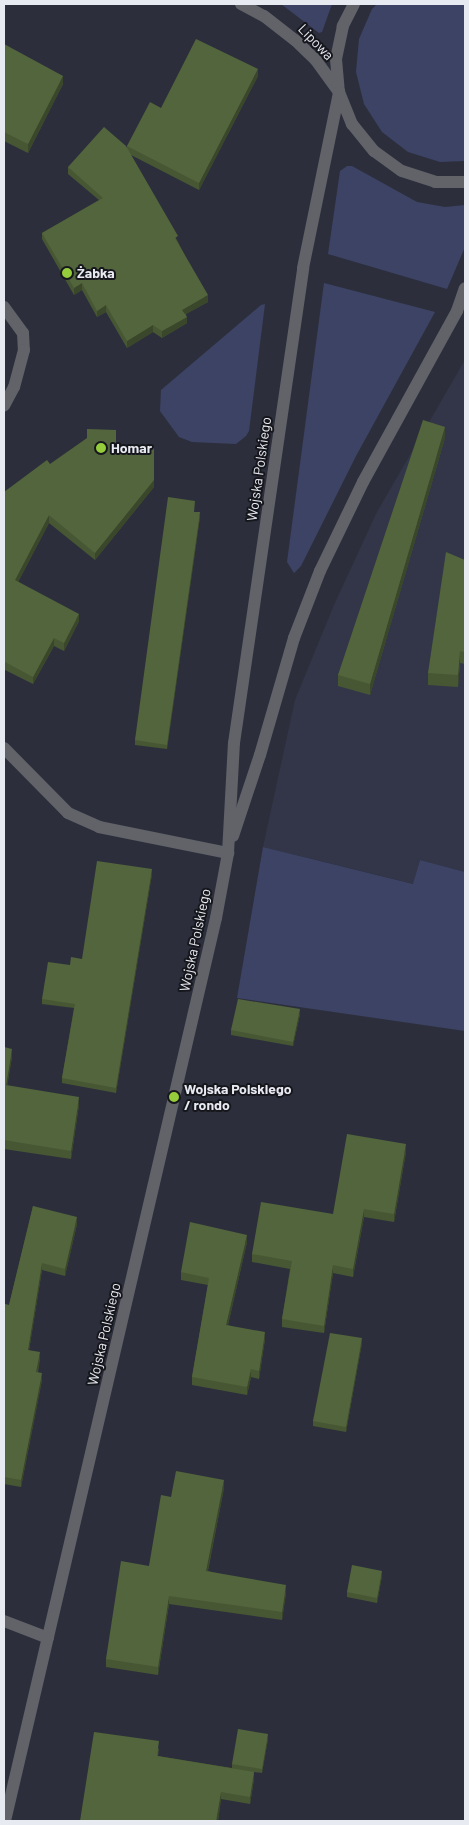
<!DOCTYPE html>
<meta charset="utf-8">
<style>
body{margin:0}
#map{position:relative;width:469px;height:1825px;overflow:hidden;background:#2c2f3b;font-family:Barlow,sans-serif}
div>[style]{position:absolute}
.built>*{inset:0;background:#333648}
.green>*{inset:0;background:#3d4365}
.minor>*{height:12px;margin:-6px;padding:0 6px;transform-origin:6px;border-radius:6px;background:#616369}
.tertiary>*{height:12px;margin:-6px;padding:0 6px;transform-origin:6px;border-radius:6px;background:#616369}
.wall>*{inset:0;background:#475734}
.shaded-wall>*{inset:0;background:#3a472a}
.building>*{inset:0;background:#53653c}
.dots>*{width:14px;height:14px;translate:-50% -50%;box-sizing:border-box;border:2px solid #16171d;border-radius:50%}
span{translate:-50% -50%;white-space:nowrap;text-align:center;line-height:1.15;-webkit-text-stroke:4px #16171d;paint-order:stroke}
.street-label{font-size:14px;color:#e8eaf2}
.poi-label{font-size:14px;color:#e8eaf2;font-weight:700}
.left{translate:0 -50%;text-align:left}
.frame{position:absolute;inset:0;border:5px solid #e8eaf2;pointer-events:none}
</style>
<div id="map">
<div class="built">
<i style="clip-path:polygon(465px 360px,465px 872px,420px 860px,414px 884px,263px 847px,295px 700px,334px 605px,377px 512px)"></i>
</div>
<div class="green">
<i style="clip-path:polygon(281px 4px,332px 4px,322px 32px,319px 33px)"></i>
<i style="clip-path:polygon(377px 4px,465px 4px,465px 161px,440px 162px,408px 152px,382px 132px,364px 104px,356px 72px,359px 39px,372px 9px)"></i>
<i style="clip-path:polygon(347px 166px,352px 166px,417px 202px,445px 207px,465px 205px,465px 247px,447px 289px,328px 254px,340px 171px)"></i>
<i style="clip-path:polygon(324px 283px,435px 312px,356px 456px,301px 566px,294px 573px,287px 562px)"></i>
<i style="clip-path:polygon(265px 304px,249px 431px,246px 436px,236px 444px,192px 442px,179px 437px,160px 411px,161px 390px,261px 305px)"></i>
<i style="clip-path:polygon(263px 847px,413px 884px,420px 860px,465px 872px,465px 1031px,237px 998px)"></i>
</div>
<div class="minor">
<i style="left:4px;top:307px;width:32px;rotate:54deg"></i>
<i style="left:23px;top:333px;width:17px;rotate:87deg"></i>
<i style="left:24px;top:350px;width:38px;rotate:105deg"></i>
<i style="left:14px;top:387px;width:21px;rotate:118deg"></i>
<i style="left:4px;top:748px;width:91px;rotate:45.4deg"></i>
<i style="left:68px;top:813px;width:34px;rotate:24deg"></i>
<i style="left:99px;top:827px;width:132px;rotate:11.4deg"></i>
<i style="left:4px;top:1621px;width:47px;rotate:21.1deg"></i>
</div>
<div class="tertiary">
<i style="left:241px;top:4px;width:26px;rotate:28deg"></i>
<i style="left:264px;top:16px;width:39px;rotate:38deg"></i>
<i style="left:295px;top:40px;width:28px;rotate:44deg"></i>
<i style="left:315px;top:59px;width:41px;rotate:54deg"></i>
<i style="left:354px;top:4px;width:25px;rotate:117deg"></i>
<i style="left:343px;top:26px;width:34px;rotate:102deg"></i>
<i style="left:336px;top:59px;width:33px;rotate:85deg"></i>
<i style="left:339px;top:92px;width:35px;rotate:68deg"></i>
<i style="left:352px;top:124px;width:35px;rotate:51deg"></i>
<i style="left:374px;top:151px;width:34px;rotate:36deg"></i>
<i style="left:402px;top:171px;width:35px;rotate:18deg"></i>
<i style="left:435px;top:182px;width:30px"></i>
<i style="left:233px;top:836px;width:85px;rotate:-71.6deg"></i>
<i style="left:260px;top:755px;width:122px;rotate:-73.8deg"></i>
<i style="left:294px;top:638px;width:72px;rotate:-68.8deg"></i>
<i style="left:320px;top:571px;width:99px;rotate:-64.2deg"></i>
<i style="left:363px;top:482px;width:195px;rotate:-61.2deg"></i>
<i style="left:457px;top:311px;width:24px;rotate:-71deg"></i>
<i style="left:5px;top:1821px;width:927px;rotate:-76.85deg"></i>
<i style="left:216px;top:918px;width:66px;rotate:-79.5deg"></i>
<i style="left:228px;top:853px;width:110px;rotate:-86.9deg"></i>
<i style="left:234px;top:743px;width:480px;rotate:-81.7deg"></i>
<i style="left:303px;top:268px;width:180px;rotate:-78.4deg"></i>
</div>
<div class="wall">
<i style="clip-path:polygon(4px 44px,63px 84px,28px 153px,4px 141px)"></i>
<i style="clip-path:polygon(258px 76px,199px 190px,131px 155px,178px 242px,208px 302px,186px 314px,187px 323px,162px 338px,153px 332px,127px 348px,106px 312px,97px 317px,82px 290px,74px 295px,42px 239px,42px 233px,99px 200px,68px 174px,68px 167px,127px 148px,127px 146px,161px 108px)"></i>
<i style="clip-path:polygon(445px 438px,370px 695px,338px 686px,338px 675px)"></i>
<i style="clip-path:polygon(116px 448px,154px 487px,95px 560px,49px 523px,18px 582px,79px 621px,64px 651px,54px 646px,33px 684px,5px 670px,4px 673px,4px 492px,50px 464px)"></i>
<i style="clip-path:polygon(195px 512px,200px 517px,167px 749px,135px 745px,135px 740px)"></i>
<i style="clip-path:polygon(465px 560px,465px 664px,460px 663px,458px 687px,428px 685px,428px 673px)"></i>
<i style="clip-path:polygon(152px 874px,116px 1093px,62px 1083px,62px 1078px,74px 1008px,42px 1004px,42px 999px,70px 965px,82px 959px)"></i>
<i style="clip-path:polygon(300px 1014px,293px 1046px,231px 1035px,231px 1030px)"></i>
<i style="clip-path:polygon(4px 1047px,12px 1057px,7px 1086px,79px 1105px,71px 1159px,4px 1149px)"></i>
<i style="clip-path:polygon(406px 1152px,394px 1222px,364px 1217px,353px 1277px,333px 1273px,324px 1333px,282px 1327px,282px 1319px,290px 1269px,252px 1262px,252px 1254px,333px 1214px)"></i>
<i style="clip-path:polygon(33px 1206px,77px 1224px,65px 1276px,42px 1270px,29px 1350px,40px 1359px,38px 1372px,42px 1380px,21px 1487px,4px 1484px,4px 1304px,9px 1305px)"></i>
<i style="clip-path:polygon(247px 1242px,228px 1325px,265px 1339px,259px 1379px,251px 1377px,247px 1395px,192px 1385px,192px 1377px,208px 1285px,181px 1280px,181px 1272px)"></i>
<i style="clip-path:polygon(362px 1343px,346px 1432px,313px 1426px,313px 1421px)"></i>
<i style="clip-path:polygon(224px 1488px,208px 1571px,286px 1593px,282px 1620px,169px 1604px,158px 1675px,106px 1667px,106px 1659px,149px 1566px,171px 1497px)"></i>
<i style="clip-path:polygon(382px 1576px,377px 1603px,347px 1597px,347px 1592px)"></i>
<i style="clip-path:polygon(268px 1739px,262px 1773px,254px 1772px,254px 1779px,250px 1804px,221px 1799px,218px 1821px,80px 1821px,159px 1748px,158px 1756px,232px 1768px,232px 1764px)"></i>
</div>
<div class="shaded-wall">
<i style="clip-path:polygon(258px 69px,258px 76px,199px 190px,199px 183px)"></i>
<i style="clip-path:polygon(63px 76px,63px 84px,28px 153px,28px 144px)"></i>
<i style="clip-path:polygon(82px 283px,82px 290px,74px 295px,74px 288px)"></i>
<i style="clip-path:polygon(208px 295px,208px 302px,182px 316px,182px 310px)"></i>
<i style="clip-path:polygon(106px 305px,106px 312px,97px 317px,97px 311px)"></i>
<i style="clip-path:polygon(187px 317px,187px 323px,162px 338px,162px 331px)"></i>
<i style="clip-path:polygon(153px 325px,153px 332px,127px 348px,127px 341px)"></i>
<i style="clip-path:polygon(445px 427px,445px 438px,370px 695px,370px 684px)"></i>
<i style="clip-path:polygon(154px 448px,154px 487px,95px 560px,95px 553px)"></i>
<i style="clip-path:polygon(200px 512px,200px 517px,167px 749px,167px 745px)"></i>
<i style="clip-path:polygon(49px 515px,49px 523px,15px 588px,15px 580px)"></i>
<i style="clip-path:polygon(79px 614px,79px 621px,64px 651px,64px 643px)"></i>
<i style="clip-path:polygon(54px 638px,54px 646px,33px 684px,33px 677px)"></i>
<i style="clip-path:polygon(460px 651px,460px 663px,458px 687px,458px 675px)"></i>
<i style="clip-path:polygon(5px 662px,5px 670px,4px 673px,4px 665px)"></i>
<i style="clip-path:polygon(152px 869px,152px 874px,116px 1093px,116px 1088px)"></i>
<i style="clip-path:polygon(300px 1009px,300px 1014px,293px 1046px,293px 1042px)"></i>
<i style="clip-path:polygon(12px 1049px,12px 1057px,6px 1094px,6px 1085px)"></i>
<i style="clip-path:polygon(79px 1097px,79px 1105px,71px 1159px,71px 1151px)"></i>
<i style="clip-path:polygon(406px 1144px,406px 1152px,394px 1222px,394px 1214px)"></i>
<i style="clip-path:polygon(364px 1209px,364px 1217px,353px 1277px,353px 1269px)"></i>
<i style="clip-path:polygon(77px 1217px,77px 1224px,65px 1276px,65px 1269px)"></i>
<i style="clip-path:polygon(247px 1235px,247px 1242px,226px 1333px,226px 1325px)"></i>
<i style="clip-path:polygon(42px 1263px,42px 1270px,28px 1357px,28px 1350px)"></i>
<i style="clip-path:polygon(333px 1265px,333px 1273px,324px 1333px,324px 1326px)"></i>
<i style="clip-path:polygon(265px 1332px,265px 1339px,259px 1379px,259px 1371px)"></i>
<i style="clip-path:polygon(362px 1338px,362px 1343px,346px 1432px,346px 1427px)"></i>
<i style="clip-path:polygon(40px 1352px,40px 1359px,36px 1378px,36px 1372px)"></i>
<i style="clip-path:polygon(251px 1369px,251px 1377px,247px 1395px,247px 1387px)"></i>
<i style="clip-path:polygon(42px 1373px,42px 1380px,21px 1487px,21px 1480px)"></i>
<i style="clip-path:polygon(224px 1480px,224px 1488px,206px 1579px,206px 1571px)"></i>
<i style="clip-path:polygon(382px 1571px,382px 1576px,377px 1603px,377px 1598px)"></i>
<i style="clip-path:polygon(286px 1585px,286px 1593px,282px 1620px,282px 1612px)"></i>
<i style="clip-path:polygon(169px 1596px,169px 1604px,158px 1675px,158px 1667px)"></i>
<i style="clip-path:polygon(268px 1734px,268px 1739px,262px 1773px,262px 1769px)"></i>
<i style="clip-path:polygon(254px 1772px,254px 1779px,250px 1804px,250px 1797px)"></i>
<i style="clip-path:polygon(221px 1792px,221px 1799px,218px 1821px,216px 1821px)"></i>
</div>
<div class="building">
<i style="clip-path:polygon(196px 39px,258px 69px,199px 183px,127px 146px,150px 102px,161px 108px)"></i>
<i style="clip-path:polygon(4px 44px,63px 76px,28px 144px,4px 132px)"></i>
<i style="clip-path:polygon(104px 127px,126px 146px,178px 236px,175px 238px,208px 295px,182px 310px,187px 317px,162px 331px,153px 325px,127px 341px,106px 305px,97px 311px,82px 283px,74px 288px,42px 233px,103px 198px,68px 167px)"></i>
<i style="clip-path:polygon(423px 420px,445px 427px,370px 684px,338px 675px)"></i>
<i style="clip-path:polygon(87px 429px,116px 430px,116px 448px,154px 448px,154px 480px,95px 553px,49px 515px,15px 580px,79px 614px,64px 643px,54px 638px,33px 677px,5px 662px,4px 665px,4px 492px,47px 460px,50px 464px,87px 438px)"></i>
<i style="clip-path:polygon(168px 497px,195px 501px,194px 512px,200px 512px,167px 745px,135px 740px)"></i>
<i style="clip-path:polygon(446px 552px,465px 560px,465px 652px,460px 651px,458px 675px,428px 673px)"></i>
<i style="clip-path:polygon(97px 861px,152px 869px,116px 1088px,62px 1078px,75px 1004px,42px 999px,48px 962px,70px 965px,71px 957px,82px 959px)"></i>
<i style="clip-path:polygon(238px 999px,300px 1009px,293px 1042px,231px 1030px)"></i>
<i style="clip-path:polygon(4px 1047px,12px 1049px,6px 1085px,79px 1097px,71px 1151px,4px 1140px)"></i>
<i style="clip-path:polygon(347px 1134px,406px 1144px,394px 1214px,364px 1209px,353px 1269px,333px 1265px,324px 1326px,282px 1319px,292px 1261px,252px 1254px,261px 1202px,333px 1214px)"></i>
<i style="clip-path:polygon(33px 1206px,77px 1217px,65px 1269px,42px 1263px,28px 1350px,40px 1352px,36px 1372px,42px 1373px,21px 1480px,4px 1477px,4px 1304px,9px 1305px)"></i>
<i style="clip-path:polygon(190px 1222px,247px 1235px,226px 1325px,265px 1332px,259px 1371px,251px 1369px,247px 1387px,192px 1377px,209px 1278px,181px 1272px)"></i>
<i style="clip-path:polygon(330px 1333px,362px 1338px,346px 1427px,313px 1421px)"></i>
<i style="clip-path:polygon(176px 1471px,224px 1480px,206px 1571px,286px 1585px,282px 1612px,169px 1596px,158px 1667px,106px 1659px,121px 1561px,149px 1566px,161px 1495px,171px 1497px)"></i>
<i style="clip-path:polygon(352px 1565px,382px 1571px,377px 1598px,347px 1592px)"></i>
<i style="clip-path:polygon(238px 1729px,268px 1734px,262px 1769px,232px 1764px)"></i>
<i style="clip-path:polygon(94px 1732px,159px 1741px,157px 1756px,254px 1772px,250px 1797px,221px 1792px,216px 1821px,80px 1821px)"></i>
</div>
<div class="dots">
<i style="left:67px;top:273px;background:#95cc3b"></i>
<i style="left:101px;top:448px;background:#95cc3b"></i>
<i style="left:174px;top:1097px;background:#95cc3b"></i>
</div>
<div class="street-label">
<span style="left:316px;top:42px;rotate:46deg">Lipowa</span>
<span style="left:259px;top:469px;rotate:-82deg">Wojska Polskiego</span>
<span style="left:195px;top:940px;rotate:-78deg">Wojska Polskiego</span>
<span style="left:104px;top:1334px;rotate:-77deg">Wojska Polskiego</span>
</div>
<div class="poi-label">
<span class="left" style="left:77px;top:273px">Żabka</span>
<span class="left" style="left:111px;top:448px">Homar</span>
<span class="left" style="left:184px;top:1097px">Wojska Polskiego<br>/ rondo</span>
</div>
<div class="frame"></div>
</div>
